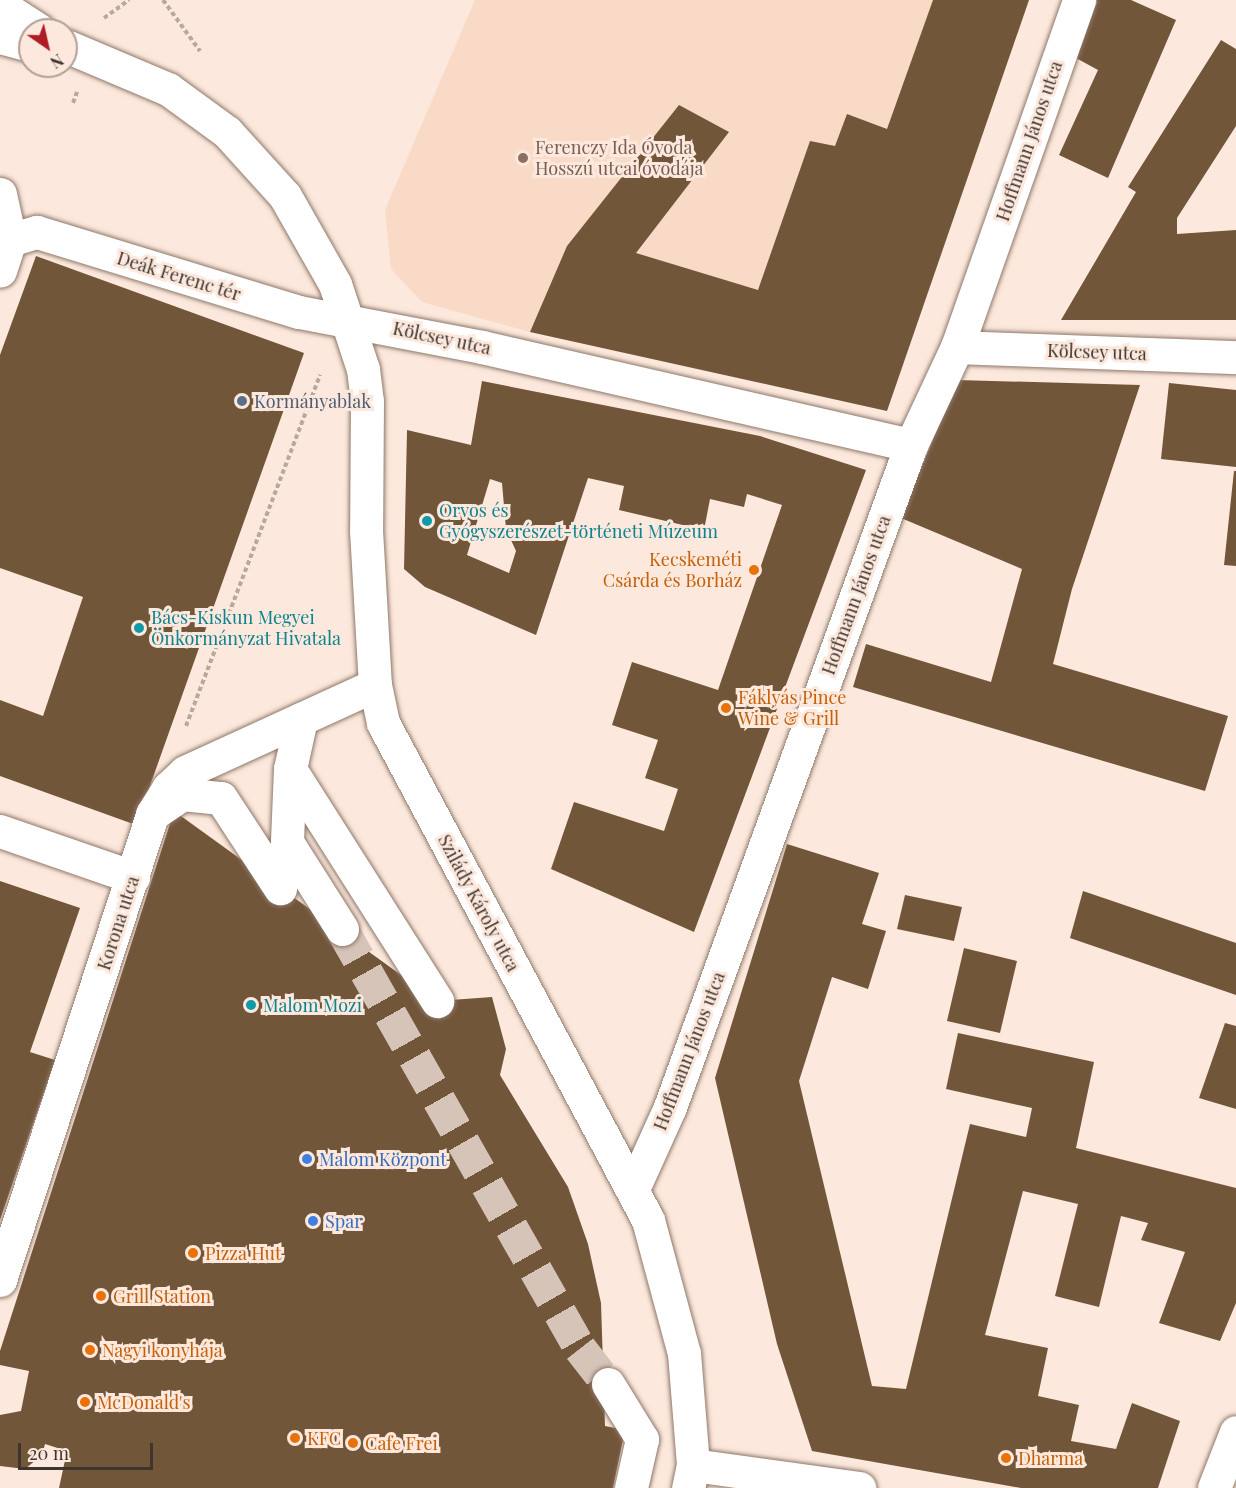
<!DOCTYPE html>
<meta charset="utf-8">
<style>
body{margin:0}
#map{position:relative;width:1236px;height:1488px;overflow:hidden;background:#fce8dc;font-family:"Playfair Display",serif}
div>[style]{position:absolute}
.built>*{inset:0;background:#f9dac6}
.building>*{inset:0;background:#72563a}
.minor-tunnel>*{height:33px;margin-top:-16.5px;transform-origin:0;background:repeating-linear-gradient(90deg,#d6c4b9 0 33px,transparent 0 49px)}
.path>*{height:4px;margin-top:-2px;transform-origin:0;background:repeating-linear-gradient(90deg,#b8a89e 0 4.5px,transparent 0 7.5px)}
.roads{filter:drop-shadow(0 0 2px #8e786a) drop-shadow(0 0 2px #8e786a)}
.minor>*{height:33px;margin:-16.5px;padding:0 16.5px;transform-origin:16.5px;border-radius:16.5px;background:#fff}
.dots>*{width:16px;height:16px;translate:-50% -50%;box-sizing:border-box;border:3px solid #fce8dc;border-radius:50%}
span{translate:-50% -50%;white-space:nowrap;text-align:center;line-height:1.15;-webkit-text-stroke:6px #fce8dc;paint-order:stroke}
.street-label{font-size:18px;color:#3f352f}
.education-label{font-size:18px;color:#785e54}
.left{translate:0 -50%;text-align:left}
.service-label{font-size:18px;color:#4e5e75}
.culture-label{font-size:18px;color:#0d838f}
.food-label{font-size:18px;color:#c56008}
.right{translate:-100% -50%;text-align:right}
.shop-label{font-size:18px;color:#366cbe}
.north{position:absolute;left:18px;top:18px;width:60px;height:60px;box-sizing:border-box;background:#fce8dc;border:2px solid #b0a097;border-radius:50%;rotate:146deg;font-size:16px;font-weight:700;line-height:24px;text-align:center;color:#3f352f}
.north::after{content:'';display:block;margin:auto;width:21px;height:27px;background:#af1c24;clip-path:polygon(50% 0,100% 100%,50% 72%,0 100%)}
.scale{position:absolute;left:18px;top:1443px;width:135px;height:27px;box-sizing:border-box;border:3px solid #3f352f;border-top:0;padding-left:8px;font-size:18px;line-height:21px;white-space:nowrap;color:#3f352f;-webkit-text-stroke:4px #fce8dc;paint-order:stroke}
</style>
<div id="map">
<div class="built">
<i style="clip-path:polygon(475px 0,1029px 0,887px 411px,530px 332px,422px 302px,391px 269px,385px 210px)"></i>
</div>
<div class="building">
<i style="clip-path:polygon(933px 0,1029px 0,887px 411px,530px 332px,567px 246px,679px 105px,729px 132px,636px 253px,758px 290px,810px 141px,835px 146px,847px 114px,887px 129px)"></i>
<i style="clip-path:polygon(1096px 0,1131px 0,1176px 20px,1108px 178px,1059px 155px,1098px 70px,1076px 58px)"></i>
<i style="clip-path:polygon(1221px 40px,1236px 49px,1236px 126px,1177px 218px,1177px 234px,1236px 230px,1236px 320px,1061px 320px,1136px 192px,1128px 187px)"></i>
<i style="clip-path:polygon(36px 256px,304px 353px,136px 825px,0 776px,0 700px,43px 716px,83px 597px,0 568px,0 355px)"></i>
<i style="clip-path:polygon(957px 380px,1140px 385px,1072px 589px,1053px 664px,1228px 716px,1205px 791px,853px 687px,866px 644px,991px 682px,1022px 569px,901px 518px)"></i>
<i style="clip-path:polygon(evenodd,482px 381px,760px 436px,866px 470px,694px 932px,551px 869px,574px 802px,664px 831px,678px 789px,645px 778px,658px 740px,612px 725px,632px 662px,718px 690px,782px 505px,747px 494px,744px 507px,710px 499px,704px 530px,619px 510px,624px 486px,588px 478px,536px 635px,425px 587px,404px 569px,407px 430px,471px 445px,482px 381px,490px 479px,502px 483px,506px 529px,516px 551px,509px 573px,467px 555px,490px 479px)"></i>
<i style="clip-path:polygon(1169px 383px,1236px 390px,1236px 467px,1161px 459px)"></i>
<i style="clip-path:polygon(1234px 471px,1236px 471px,1236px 566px,1224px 565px)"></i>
<i style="clip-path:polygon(174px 811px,437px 1001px,492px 997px,506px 1049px,500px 1075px,568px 1187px,588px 1244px,601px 1303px,605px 1426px,625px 1430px,613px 1488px,59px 1488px,67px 1451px,45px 1444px,42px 1455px,25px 1469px,0 1466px,0 1415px,21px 1411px,29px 1371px,0 1365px,0 1351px)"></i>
<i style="clip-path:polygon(787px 844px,879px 873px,862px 924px,886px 931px,868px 989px,832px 977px,799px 1081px,872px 1386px,906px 1389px,970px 1124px,1026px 1137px,1032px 1108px,946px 1089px,958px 1033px,1094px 1062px,1076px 1148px,1236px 1188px,1236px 1303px,1220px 1341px,1159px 1323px,1185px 1252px,1141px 1240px,1148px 1223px,1121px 1216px,1099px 1307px,1055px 1296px,1078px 1204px,1023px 1191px,985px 1335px,1048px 1348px,1038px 1396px,1079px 1405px,1071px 1441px,1116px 1449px,1132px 1403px,1180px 1421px,1158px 1488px,1021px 1488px,812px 1451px,777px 1344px,715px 1078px)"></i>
<i style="clip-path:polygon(0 881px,80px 908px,30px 1052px,55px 1060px,0 1220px)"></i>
<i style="clip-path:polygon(1083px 891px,1236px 943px,1236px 995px,1070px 938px)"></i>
<i style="clip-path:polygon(905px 895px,962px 907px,954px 941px,897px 929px)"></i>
<i style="clip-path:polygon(964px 948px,1017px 961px,1000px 1033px,947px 1021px)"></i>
<i style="clip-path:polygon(1225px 1023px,1236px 1026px,1236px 1109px,1199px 1098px)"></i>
</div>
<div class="minor-tunnel">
<i style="left:342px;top:929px;width:482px;rotate:60.4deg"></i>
<i style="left:580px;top:1348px;width:46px;rotate:52.1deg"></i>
</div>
<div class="path">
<i style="left:163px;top:0;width:63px;rotate:54deg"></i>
<i style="left:104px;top:18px;width:31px;rotate:-36deg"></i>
<i style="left:73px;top:103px;width:12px;rotate:-70deg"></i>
<i style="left:186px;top:726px;width:376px;rotate:-69.1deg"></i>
</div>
<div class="roads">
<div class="minor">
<i style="left:0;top:5px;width:46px;rotate:32.7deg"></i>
<i style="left:0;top:37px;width:31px;rotate:15deg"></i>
<i style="left:66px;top:46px;width:111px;rotate:22.9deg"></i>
<i style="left:168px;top:89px;width:73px;rotate:36.1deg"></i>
<i style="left:227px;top:132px;width:86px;rotate:47.8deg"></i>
<i style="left:285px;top:196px;width:101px;rotate:60.4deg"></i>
<i style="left:335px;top:284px;width:89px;rotate:71.8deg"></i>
<i style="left:363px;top:369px;width:32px;rotate:83deg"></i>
<i style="left:367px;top:401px;width:129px;rotate:90.4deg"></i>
<i style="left:366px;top:530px;width:155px;rotate:86.7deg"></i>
<i style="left:375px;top:685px;width:39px;rotate:78deg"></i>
<i style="left:383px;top:723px;width:563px;rotate:61.93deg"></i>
<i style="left:648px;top:1220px;width:138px;rotate:74.9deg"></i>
<i style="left:684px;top:1353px;width:112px;rotate:85.4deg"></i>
<i style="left:693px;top:1465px;width:24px;rotate:102deg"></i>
<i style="left:0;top:194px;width:47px;rotate:77.7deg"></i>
<i style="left:10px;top:240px;width:32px;rotate:108deg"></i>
<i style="left:10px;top:240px;width:28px;rotate:-17deg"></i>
<i style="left:37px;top:232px;width:274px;rotate:17deg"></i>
<i style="left:299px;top:312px;width:186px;rotate:10.8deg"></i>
<i style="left:482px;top:347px;width:440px;rotate:12.9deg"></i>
<i style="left:957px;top:347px;width:279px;rotate:2.1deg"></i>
<i style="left:301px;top:719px;width:51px;rotate:102.4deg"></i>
<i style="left:290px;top:769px;width:275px;rotate:57.6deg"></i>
<i style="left:290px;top:769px;width:73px;rotate:92.4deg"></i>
<i style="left:287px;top:842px;width:103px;rotate:57.7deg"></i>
<i style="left:154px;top:813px;width:34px;rotate:-34deg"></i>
<i style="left:182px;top:794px;width:39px;rotate:6deg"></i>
<i style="left:221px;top:798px;width:108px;rotate:56.8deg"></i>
<i style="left:0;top:831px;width:141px;rotate:19.1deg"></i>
<i style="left:633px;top:1189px;width:90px;rotate:-65.7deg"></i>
<i style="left:670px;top:1107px;width:705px;rotate:-70deg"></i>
<i style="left:911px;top:445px;width:108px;rotate:-64.9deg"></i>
<i style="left:957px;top:347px;width:368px;rotate:-70.6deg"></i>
<i style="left:0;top:1280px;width:490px;rotate:-71.9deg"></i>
<i style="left:152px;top:814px;width:31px;rotate:-58deg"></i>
<i style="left:168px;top:788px;width:23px;rotate:-43deg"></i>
<i style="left:185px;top:772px;width:209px;rotate:-24.6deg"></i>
<i style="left:608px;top:1384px;width:65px;rotate:58.3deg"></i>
<i style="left:642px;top:1439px;width:50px;rotate:102.7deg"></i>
<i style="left:693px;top:1465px;width:168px;rotate:7.9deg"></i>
<i style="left:1214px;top:1488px;width:60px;rotate:-68.6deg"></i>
</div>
</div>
<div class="dots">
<i style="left:523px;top:158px;background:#8d6e63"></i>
<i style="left:242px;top:401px;background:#5c6f8a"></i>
<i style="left:427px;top:521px;background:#0f9aa8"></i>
<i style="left:754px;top:570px;background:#e8710a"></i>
<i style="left:139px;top:628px;background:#0f9aa8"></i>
<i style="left:726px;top:708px;background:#e8710a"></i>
<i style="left:251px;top:1005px;background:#0f9aa8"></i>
<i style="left:307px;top:1159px;background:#3f7fe0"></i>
<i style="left:313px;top:1221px;background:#3f7fe0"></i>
<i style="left:193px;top:1253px;background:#e8710a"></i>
<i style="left:101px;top:1296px;background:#e8710a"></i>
<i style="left:90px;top:1350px;background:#e8710a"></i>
<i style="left:85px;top:1402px;background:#e8710a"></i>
<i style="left:295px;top:1438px;background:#e8710a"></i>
<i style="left:353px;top:1443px;background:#e8710a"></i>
<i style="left:1006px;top:1458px;background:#e8710a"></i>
</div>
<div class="street-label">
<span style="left:1029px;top:141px;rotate:-71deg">Hoffmann János utca</span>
<span style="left:179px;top:276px;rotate:17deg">Deák Ferenc tér</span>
<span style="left:442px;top:338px;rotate:12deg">Kölcsey utca</span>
<span style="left:1097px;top:352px;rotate:2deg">Kölcsey utca</span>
<span style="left:856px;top:595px;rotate:-70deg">Hoffmann János utca</span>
<span style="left:479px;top:903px;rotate:62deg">Szilády Károly utca</span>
<span style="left:118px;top:923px;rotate:-72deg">Korona utca</span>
<span style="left:689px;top:1051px;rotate:-69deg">Hoffmann János utca</span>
</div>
<div class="education-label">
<span class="left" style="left:535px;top:158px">Ferenczy Ida Óvoda<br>Hosszú utcai óvodája</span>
</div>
<div class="service-label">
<span class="left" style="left:254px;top:401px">Kormányablak</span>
</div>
<div class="culture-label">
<span class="left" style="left:439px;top:521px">Orvos és<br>Gyógyszerészet-történeti Múzeum</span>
<span class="left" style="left:151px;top:628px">Bács-Kiskun Megyei<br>Önkormányzat Hivatala</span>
<span class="left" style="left:263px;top:1005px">Malom Mozi</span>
</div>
<div class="food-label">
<span class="right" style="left:742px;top:570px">Kecskeméti<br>Csárda és Borház</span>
<span class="left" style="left:738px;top:708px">Fáklyás Pince<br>Wine &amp; Grill</span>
<span class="left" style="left:205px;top:1253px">Pizza Hut</span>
<span class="left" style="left:113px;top:1296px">Grill Station</span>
<span class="left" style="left:102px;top:1350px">Nagyi konyhája</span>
<span class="left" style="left:97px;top:1402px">McDonald's</span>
<span class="left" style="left:307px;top:1438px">KFC</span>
<span class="left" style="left:365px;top:1443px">Cafe Frei</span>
<span class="left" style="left:1018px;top:1458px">Dharma</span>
</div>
<div class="shop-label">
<span class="left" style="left:319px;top:1159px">Malom Központ</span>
<span class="left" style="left:325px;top:1221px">Spar</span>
</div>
<div class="north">N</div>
<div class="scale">20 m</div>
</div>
